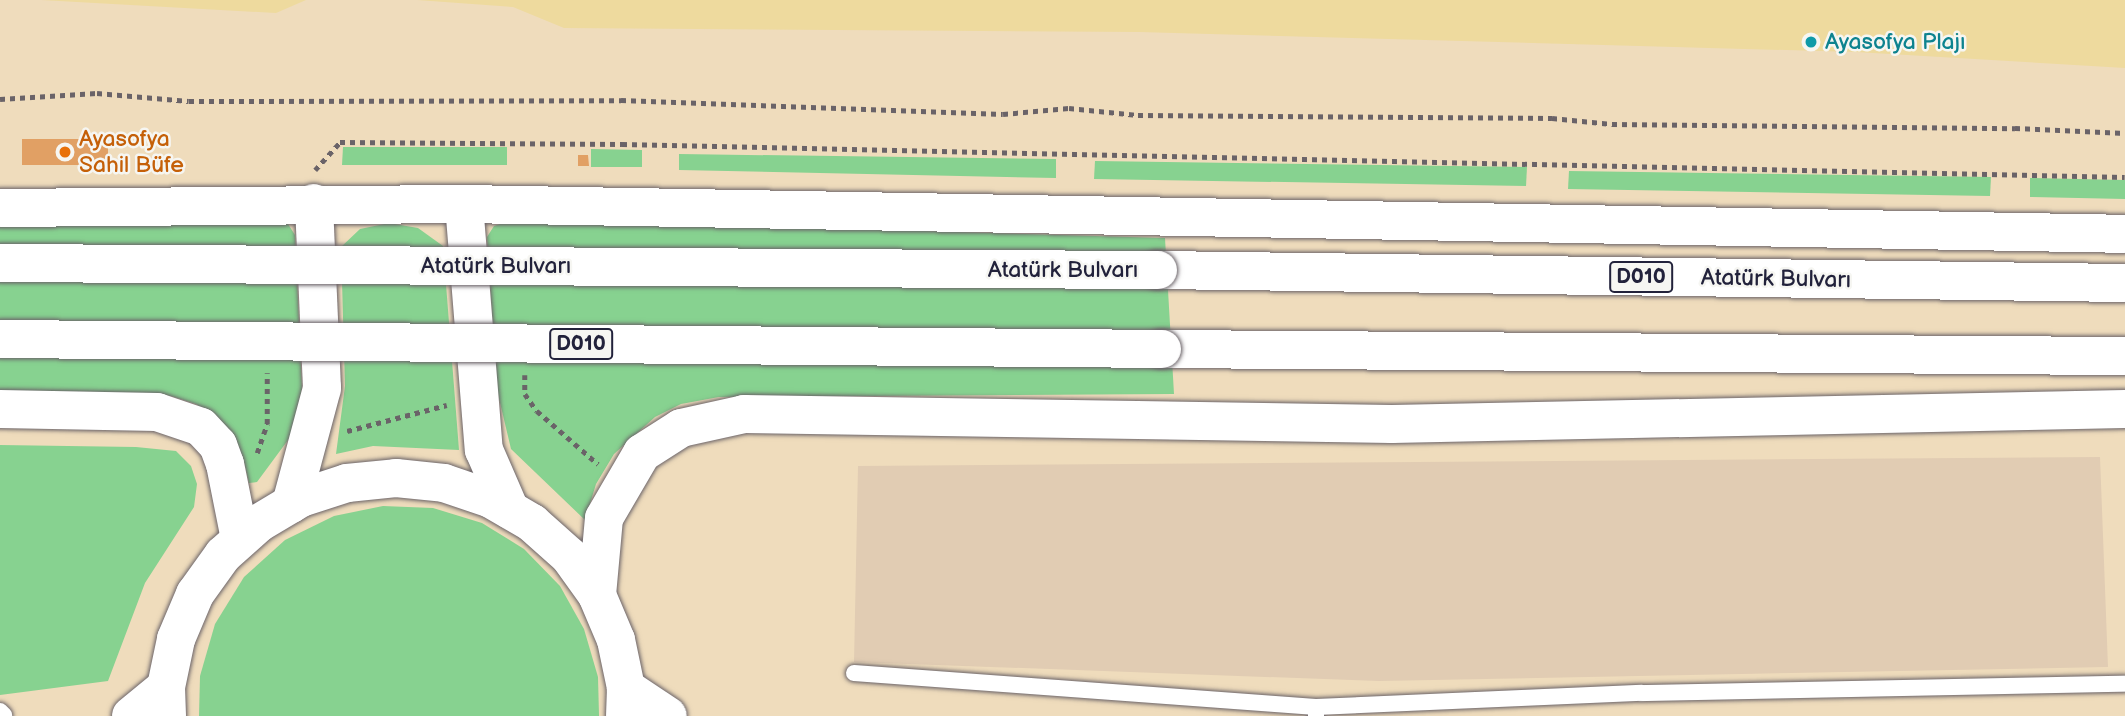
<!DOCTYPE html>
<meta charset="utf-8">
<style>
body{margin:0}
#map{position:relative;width:2125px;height:716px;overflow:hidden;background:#efdcbc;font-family:"Balsamiq Sans",sans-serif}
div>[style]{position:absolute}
.built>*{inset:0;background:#e1ccb3}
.green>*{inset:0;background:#87d290}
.sand>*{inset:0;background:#eeda9e}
.building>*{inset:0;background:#e1a064}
.path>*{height:4.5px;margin-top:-2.25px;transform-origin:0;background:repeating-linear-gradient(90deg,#6a6368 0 5px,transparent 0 10px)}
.roads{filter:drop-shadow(0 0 2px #6a6368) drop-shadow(0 0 2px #6a6368)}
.lane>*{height:16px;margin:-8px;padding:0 8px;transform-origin:8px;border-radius:8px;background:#fff}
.primary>*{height:38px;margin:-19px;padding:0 19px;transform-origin:19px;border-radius:19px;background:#fff}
.highway>*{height:38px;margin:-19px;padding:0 19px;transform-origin:19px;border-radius:19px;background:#fff}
.bridges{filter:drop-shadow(0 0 2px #6a6368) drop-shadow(0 0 2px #6a6368)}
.highway-bridge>*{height:38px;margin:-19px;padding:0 19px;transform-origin:19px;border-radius:19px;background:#fff}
.dots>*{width:19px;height:19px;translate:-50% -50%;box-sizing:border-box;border:4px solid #f6f6f2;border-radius:50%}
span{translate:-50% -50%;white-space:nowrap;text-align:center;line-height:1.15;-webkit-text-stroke:5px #f6f6f2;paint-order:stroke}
.shield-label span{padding:2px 5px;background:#f6f6f2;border:2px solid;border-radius:5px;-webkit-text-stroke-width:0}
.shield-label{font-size:21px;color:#22223b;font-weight:700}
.culture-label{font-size:23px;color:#0d838f}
.left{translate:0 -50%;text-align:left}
.food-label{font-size:23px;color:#c56008}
.street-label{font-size:23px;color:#22223b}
</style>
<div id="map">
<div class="built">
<i style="clip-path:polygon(2100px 457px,2108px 667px,1379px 681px,854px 662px,858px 466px)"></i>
</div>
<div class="green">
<i style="clip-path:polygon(343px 147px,507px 147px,507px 165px,342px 165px)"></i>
<i style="clip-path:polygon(591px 149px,642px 150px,642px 167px,591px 167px)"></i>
<i style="clip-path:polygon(679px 154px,1056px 159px,1056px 178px,679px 170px)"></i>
<i style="clip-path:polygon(1095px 161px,1527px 167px,1526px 186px,1094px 179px)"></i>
<i style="clip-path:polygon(1569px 171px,1991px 177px,1990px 196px,1568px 189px)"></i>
<i style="clip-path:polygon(2030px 178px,2125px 180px,2125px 199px,2030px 197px)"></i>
<i style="clip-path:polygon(0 220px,288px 224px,295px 235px,302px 389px,291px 436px,257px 482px,249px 483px,244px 462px,217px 418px,196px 404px,171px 396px,141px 394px,0 391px)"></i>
<i style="clip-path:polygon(544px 220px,1165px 238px,1174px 394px,719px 397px,681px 404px,655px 417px,614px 454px,596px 484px,585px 520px,511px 449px,497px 390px,487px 237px,494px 226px,509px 221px)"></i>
<i style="clip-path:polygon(389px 223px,418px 228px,443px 246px,459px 450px,373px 446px,336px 454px,345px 386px,341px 247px,360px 229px)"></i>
<i style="clip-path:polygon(0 445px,136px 447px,176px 451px,191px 466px,197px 484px,194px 507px,145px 583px,108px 681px,0 695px)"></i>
<i style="clip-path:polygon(383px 506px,433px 508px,482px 523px,524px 549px,560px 586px,584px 629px,598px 677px,599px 716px,199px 716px,200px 676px,215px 624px,244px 577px,285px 540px,334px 516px)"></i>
</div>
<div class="sand">
<i style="clip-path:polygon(41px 0,306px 0,276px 13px)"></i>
<i style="clip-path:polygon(417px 0,2125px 0,2125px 68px,1856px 52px,1139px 32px,564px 28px,513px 7px)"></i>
</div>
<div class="building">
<i style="clip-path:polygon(22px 139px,108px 139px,108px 165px,22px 165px)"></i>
<i style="clip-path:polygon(578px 155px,588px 155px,589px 166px,578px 166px)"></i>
</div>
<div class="path">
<i style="left:0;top:99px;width:97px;rotate:-3.5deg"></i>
<i style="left:97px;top:93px;width:92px;rotate:5deg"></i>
<i style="left:189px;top:101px;width:432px;rotate:-0.1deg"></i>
<i style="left:621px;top:100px;width:382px;rotate:2.1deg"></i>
<i style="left:1003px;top:114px;width:66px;rotate:-5.2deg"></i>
<i style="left:1069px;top:108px;width:69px;rotate:5.8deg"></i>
<i style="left:1138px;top:115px;width:414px;rotate:0.4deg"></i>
<i style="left:1552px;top:118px;width:60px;rotate:5.7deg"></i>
<i style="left:1612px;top:124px;width:403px;rotate:0.6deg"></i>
<i style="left:2015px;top:128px;width:110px;rotate:2.6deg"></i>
<i style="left:315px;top:170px;width:38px;rotate:-48deg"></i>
<i style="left:340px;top:142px;width:282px;rotate:0.4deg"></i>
<i style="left:622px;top:144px;width:1503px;rotate:1.26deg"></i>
<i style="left:525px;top:375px;width:19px;rotate:90deg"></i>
<i style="left:525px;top:394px;width:21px;rotate:55deg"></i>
<i style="left:537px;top:411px;width:81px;rotate:41deg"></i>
<i style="left:347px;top:431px;width:103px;rotate:-14.6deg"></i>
<i style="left:257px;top:453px;width:31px;rotate:-71deg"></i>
<i style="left:267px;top:424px;width:51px;rotate:-90deg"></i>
</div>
<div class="roads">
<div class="lane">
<i style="left:854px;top:673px;width:463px;rotate:4.2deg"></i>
<i style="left:0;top:711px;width:6px;rotate:45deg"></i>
<i style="left:1316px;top:716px;width:9px;rotate:-90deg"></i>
<i style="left:1316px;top:707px;width:326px;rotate:-2.5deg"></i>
<i style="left:1642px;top:693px;width:483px;rotate:-1.1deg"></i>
</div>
<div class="primary">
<i style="left:626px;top:688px;width:50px;rotate:33.7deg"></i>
<i style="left:131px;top:716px;width:45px;rotate:-39.6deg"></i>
<i style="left:167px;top:716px;width:29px;rotate:-92deg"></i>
<i style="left:166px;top:687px;width:49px;rotate:-78.2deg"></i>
<i style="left:176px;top:639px;width:49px;rotate:-67.1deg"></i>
<i style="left:195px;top:594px;width:48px;rotate:-54.3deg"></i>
<i style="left:223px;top:555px;width:48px;rotate:-41.6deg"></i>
<i style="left:259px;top:523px;width:49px;rotate:-30.8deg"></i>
<i style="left:301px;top:498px;width:48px;rotate:-18.1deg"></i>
<i style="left:347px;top:483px;width:49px;rotate:-5.8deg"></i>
<i style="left:396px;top:478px;width:48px;rotate:5.9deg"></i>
<i style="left:444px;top:483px;width:50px;rotate:18.8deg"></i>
<i style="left:491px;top:499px;width:48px;rotate:30.3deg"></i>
<i style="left:532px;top:523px;width:50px;rotate:41.7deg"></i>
<i style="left:569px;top:556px;width:48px;rotate:54.3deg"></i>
<i style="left:597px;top:595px;width:49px;rotate:67.1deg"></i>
<i style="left:616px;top:640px;width:49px;rotate:78.2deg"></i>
<i style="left:626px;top:688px;width:28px;rotate:92deg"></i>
</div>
<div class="highway">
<i style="left:464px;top:204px;width:247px;rotate:85.4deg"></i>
<i style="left:484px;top:450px;width:65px;rotate:66.6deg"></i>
<i style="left:0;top:208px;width:464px;rotate:-0.5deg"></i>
<i style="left:464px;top:204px;width:1661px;rotate:1.03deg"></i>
<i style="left:1158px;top:270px;width:967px;rotate:0.77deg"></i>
<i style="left:1162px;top:349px;width:963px;rotate:0.42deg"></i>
<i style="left:0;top:409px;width:157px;rotate:1.1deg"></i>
<i style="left:157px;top:412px;width:46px;rotate:18.8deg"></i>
<i style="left:201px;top:427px;width:25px;rotate:47deg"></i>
<i style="left:218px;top:445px;width:20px;rotate:70deg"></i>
<i style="left:225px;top:464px;width:76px;rotate:78.7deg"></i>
<i style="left:291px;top:504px;width:120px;rotate:-75deg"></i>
<i style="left:322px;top:388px;width:185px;rotate:-92.5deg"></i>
<i style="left:597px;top:595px;width:77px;rotate:-84.8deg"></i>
<i style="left:604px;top:518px;width:75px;rotate:-59.7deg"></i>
<i style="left:642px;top:453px;width:46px;rotate:-32.7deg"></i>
<i style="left:681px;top:428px;width:65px;rotate:-12.5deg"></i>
<i style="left:744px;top:414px;width:648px;rotate:0.88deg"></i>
<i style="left:1392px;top:424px;width:733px;rotate:-1.17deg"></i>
</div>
</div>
<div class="bridges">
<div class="highway-bridge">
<i style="left:0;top:263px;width:1158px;rotate:0.35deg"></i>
<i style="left:0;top:339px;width:1162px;rotate:0.49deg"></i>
</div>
</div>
<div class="dots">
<i style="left:1811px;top:42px;background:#0f9aa8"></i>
<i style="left:65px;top:152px;background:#e8710a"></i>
</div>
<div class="shield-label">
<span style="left:1641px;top:277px">D010</span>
<span style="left:581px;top:344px">D010</span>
</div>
<div class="culture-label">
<span class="left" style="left:1825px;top:42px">Ayasofya Plajı</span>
</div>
<div class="food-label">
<span class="left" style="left:79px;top:152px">Ayasofya<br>Sahil Büfe</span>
</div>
<div class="street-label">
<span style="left:496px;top:266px">Atatürk Bulvarı</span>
<span style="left:1063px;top:270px">Atatürk Bulvarı</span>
<span style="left:1776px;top:279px;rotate:1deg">Atatürk Bulvarı</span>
</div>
</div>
